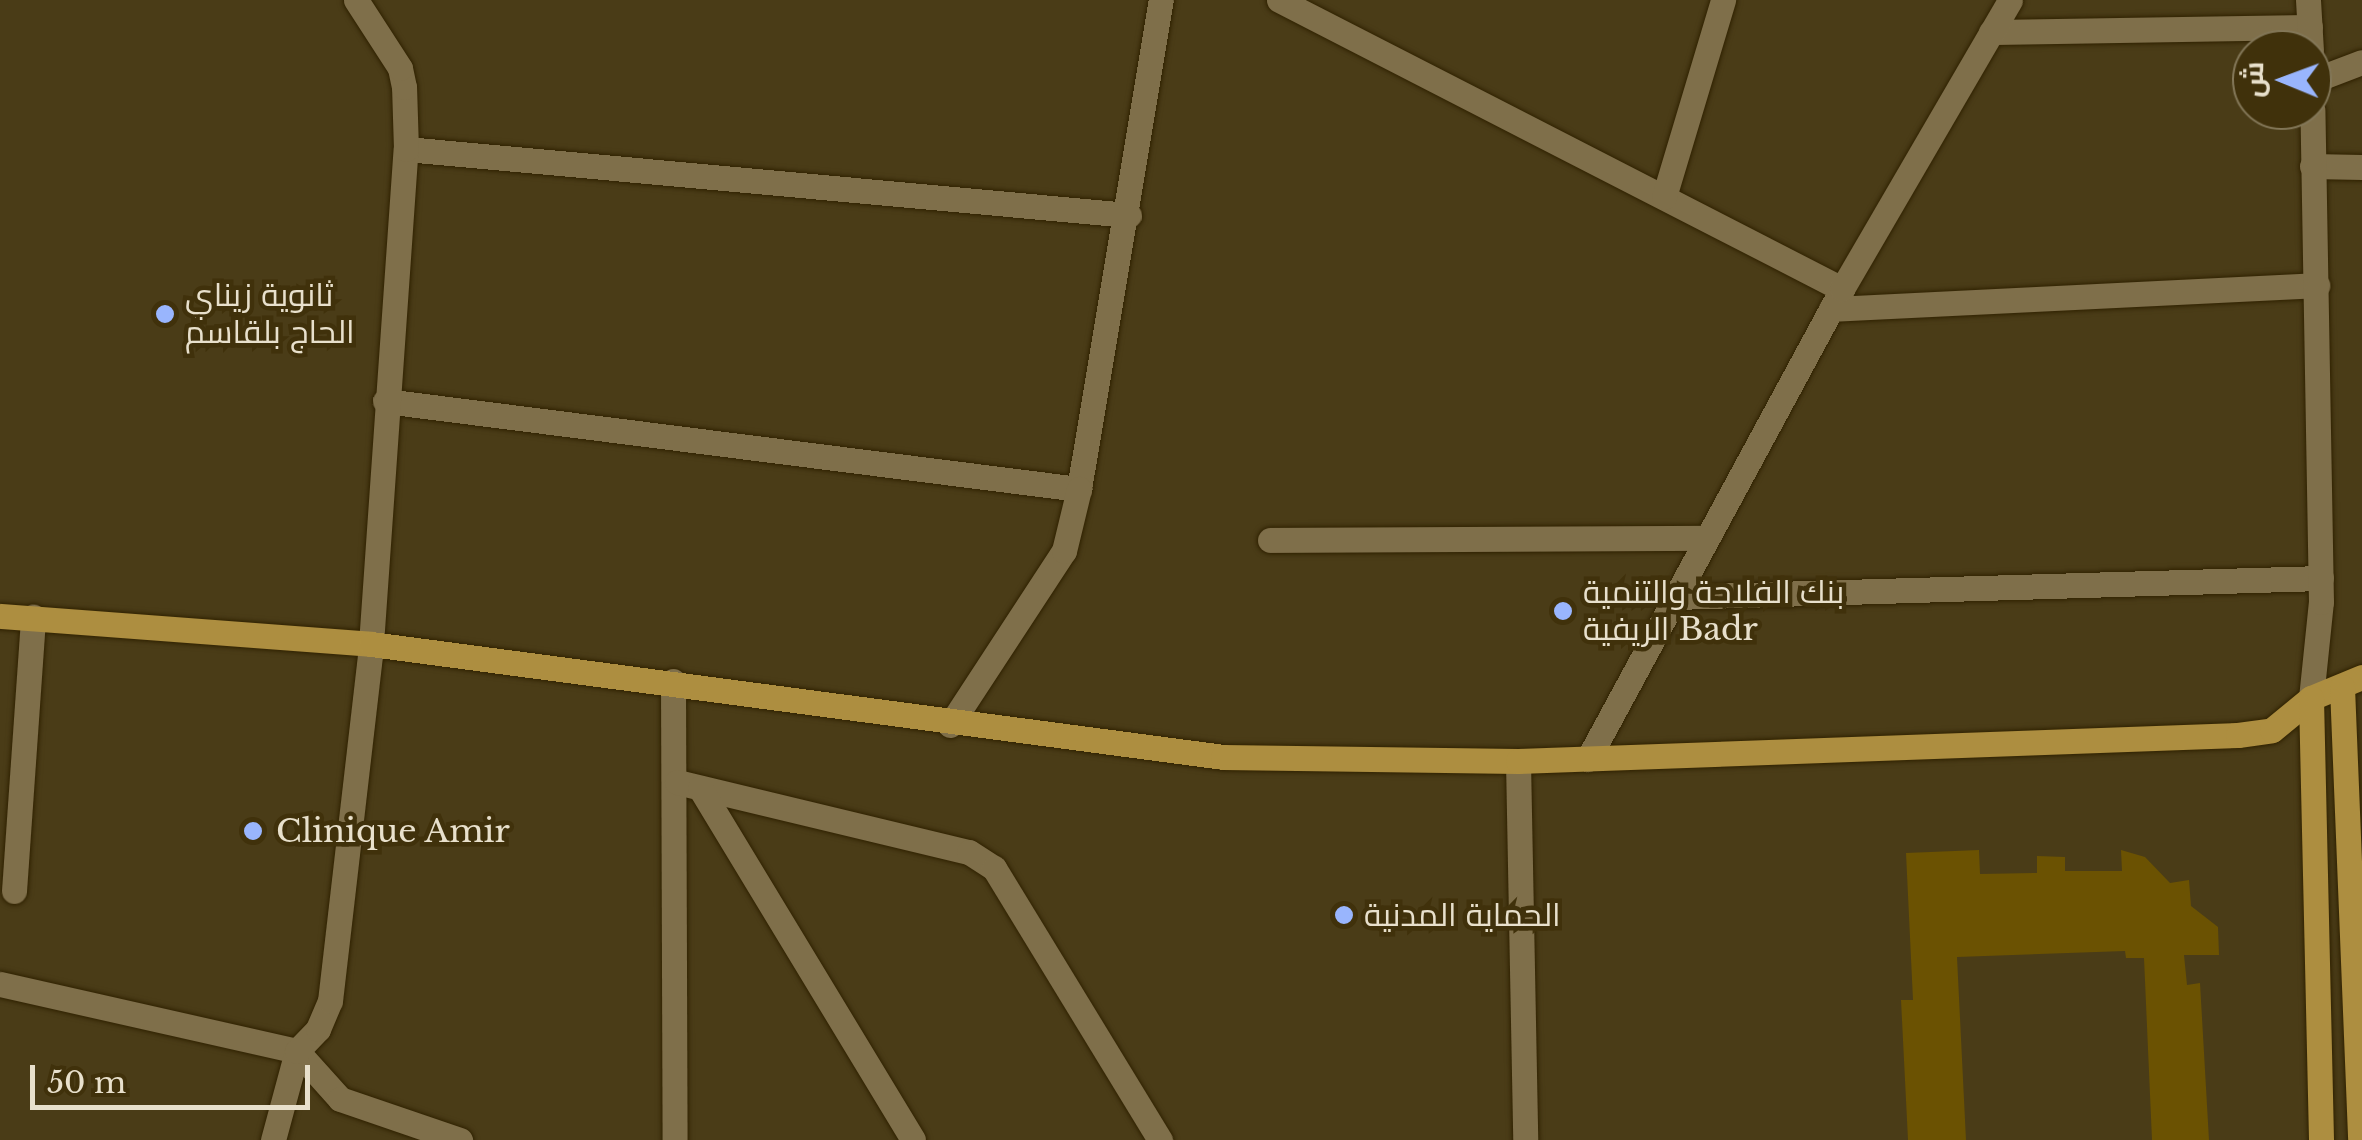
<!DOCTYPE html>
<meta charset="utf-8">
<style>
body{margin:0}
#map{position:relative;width:2362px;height:1140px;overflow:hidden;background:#4a3c17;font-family:"Libre Baskerville",Cairo,serif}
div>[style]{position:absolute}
.building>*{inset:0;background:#6b5202}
.roads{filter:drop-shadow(0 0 2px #302200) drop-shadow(0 0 2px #302200)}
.minor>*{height:25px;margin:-12.5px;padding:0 12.5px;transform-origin:12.5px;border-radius:12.5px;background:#7f6f4a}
.tertiary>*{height:25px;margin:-12.5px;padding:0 12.5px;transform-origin:12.5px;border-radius:12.5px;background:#7f6f4a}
.primary>*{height:25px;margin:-12.5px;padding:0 12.5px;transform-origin:12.5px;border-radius:12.5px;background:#ad8e40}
.dots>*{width:28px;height:28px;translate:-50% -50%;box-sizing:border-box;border:5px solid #40310b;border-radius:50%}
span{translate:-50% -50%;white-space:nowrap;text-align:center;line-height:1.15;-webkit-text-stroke:9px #40310b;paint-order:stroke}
.poi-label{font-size:32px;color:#e8e0cc}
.left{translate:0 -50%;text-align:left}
.north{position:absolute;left:2232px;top:30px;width:100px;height:100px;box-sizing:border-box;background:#40310b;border:2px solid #837758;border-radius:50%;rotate:271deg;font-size:28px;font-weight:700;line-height:40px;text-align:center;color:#e8e0cc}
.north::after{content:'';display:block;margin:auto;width:35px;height:45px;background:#99b5fd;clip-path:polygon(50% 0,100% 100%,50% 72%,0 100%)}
.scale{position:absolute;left:30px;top:1065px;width:280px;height:45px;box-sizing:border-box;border:5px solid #e8e0cc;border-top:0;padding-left:12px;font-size:30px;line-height:35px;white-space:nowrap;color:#e8e0cc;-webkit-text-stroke:8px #40310b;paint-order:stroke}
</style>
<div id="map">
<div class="building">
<i style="clip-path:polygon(1979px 850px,1980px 874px,2037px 873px,2037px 856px,2065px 857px,2065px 871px,2122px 871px,2121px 850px,2145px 857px,2170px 883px,2189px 880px,2191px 906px,2218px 927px,2219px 955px,2184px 955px,2187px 985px,2200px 983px,2209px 1140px,2152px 1140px,2144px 958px,2126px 958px,2125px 951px,1957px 957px,1966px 1140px,1908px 1140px,1901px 1000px,1913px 1000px,1906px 853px)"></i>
</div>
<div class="roads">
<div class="minor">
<i style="left:1279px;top:0;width:633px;rotate:27.17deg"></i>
<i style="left:1991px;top:32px;width:319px;rotate:-0.9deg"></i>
<i style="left:2312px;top:81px;width:53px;rotate:-20.8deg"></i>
<i style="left:406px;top:149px;width:726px;rotate:5.22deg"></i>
<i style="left:2312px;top:166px;width:50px;rotate:1.1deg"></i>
<i style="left:1664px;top:197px;width:206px;rotate:-73.3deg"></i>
<i style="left:1831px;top:309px;width:487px;rotate:-2.8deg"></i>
<i style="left:385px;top:401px;width:700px;rotate:7.23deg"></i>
<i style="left:1079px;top:489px;width:496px;rotate:-80.5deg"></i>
<i style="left:1270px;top:540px;width:437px;rotate:-0.3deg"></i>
<i style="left:1674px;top:597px;width:647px;rotate:-1.68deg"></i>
<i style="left:673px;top:681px;width:459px;rotate:89.8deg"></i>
<i style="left:950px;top:725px;width:208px;rotate:-56.8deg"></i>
<i style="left:1064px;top:551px;width:64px;rotate:-76.4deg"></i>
<i style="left:1588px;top:759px;width:534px;rotate:-61.61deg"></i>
<i style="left:1842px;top:289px;width:334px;rotate:-59.8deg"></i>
<i style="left:1518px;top:761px;width:379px;rotate:88.9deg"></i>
<i style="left:677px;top:782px;width:300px;rotate:13.5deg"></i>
<i style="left:969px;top:852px;width:30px;rotate:33deg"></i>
<i style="left:994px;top:868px;width:319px;rotate:58.6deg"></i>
<i style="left:700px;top:788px;width:411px;rotate:58.8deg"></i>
<i style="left:14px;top:891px;width:275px;rotate:-86deg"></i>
<i style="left:0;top:984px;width:304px;rotate:12.7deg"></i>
<i style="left:297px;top:1051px;width:64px;rotate:48.1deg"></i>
<i style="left:340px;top:1099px;width:127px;rotate:18.9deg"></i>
<i style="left:273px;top:1140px;width:92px;rotate:-74.9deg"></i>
<i style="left:297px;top:1051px;width:30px;rotate:-46deg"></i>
<i style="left:318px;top:1029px;width:30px;rotate:-67deg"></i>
<i style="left:330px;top:1001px;width:359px;rotate:-83.4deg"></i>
<i style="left:371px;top:644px;width:496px;rotate:-86deg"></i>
<i style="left:406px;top:149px;width:62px;rotate:-91.8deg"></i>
<i style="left:404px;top:87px;width:19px;rotate:-102deg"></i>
<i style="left:400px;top:68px;width:81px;rotate:-122.9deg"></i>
</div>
<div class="tertiary">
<i style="left:2308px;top:0;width:50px;rotate:86.6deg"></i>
<i style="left:2311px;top:698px;width:97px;rotate:-84.1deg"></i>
<i style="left:2321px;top:602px;width:492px;rotate:-91deg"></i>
</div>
<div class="primary">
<i style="left:0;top:616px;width:372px;rotate:4.3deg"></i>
<i style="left:371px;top:644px;width:859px;rotate:7.55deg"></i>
<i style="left:1223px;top:757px;width:295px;rotate:0.8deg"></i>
<i style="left:1518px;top:761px;width:720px;rotate:-2.07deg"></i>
<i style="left:2238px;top:735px;width:34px;rotate:-8deg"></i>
<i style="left:2272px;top:730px;width:50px;rotate:-39.4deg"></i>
<i style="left:2311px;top:698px;width:55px;rotate:-22.4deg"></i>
<i style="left:2342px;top:687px;width:453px;rotate:87.7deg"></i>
<i style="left:2311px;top:698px;width:442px;rotate:88.7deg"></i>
</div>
</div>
<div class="dots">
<i style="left:165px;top:314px;background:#99b5fd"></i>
<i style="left:1563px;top:611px;background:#99b5fd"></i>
<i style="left:253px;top:831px;background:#99b5fd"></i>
<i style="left:1344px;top:915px;background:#99b5fd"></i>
</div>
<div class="poi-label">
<span class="left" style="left:185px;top:314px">ثانوية زيناي<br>الحاج بلقاسم</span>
<span class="left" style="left:1583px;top:611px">بنك الفلاحة والتنمية<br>الريفية Badr</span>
<span class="left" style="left:276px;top:831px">Clinique Amir</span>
<span class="left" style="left:1364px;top:915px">الحماية المدنية</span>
</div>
<div class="north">ش</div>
<div class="scale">50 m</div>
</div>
